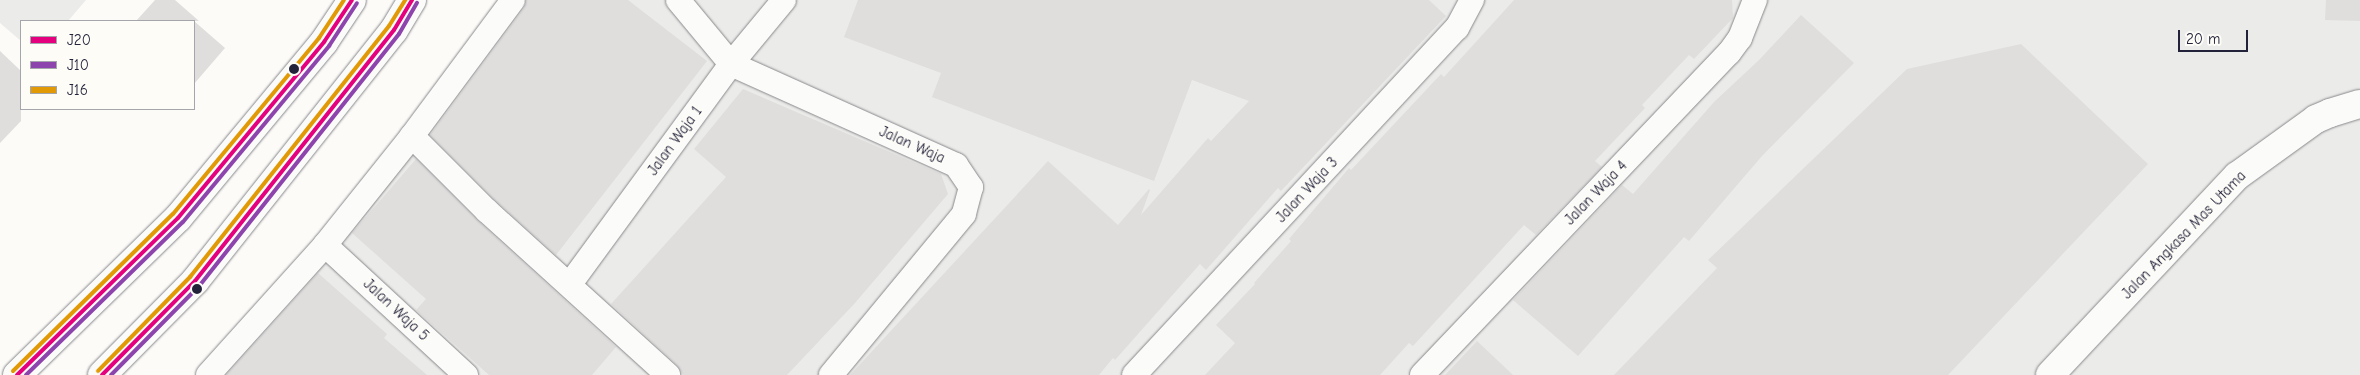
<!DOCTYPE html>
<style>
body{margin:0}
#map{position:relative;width:2360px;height:375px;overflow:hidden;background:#fcfbf8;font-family:"Comic Neue",sans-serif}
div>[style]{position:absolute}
.built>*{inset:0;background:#ebebe9}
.building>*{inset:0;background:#dfdedd}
.roads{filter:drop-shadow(0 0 1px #88888c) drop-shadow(0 0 1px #88888c)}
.minor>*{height:24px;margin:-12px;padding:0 12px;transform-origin:12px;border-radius:12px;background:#fbfbf9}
.tertiary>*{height:28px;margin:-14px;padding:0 14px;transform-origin:14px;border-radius:14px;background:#fbfbf9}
.trunk>*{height:28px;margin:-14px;padding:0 14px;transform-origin:14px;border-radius:14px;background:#fbfbf9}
.bus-1>*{height:4px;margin:-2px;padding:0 2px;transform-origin:2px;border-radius:2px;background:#e5007d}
.bus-2>*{height:4px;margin:-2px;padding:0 2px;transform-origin:2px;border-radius:2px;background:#8e44ad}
.bus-3>*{height:4px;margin:-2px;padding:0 2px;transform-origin:2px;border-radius:2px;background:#e29906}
.dots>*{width:14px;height:14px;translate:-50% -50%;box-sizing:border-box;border:2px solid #fdfcf7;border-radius:50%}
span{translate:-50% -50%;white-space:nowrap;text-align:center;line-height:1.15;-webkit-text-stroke:4px #fdfcf7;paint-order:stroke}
.street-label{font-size:15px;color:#22223b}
.legend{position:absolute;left:20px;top:20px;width:175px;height:90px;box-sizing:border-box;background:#fdfcf7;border:1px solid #a5a5ac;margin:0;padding:6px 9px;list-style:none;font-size:15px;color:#22223b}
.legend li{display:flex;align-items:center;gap:10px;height:25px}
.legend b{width:25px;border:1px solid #a5a5ac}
.scale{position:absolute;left:2178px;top:30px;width:70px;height:22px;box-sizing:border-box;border:2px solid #22223b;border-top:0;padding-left:6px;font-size:15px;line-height:18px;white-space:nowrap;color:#22223b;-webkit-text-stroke:4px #fdfcf7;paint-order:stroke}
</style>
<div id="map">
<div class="built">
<i style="clip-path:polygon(0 0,86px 0,68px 21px,21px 21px,21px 41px,0 23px)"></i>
<i style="clip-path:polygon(500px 0,2360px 0,2360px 375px,202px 375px,374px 173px)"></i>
</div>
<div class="building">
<i style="clip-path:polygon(155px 0,175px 0,199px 21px,194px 21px,225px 48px,194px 84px,194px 21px,136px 21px)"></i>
<i style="clip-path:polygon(526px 0,628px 0,707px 61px,556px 255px,495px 200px,430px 135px,524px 8px)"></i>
<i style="clip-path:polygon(858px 0,1429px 0,1446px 16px,1281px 191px,1278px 188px,1206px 270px,1200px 264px,1115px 360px,1113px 358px,1099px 375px,850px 375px,1048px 161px,1118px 225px,1149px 189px,1150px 190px,1141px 215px,1208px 138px,1211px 141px,1249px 101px,1192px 80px,1154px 181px,932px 97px,941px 73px,844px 37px)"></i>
<i style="clip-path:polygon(1514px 0,1732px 0,1733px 18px,1694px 59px,1689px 55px,1642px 105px,1645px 108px,1595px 161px,1602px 167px,1536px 235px,1524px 225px,1413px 346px,1409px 343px,1380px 375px,1205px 375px,1235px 343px,1216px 325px,1255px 284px,1254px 283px,1291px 241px,1289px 239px,1349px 168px,1351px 170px,1441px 74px,1444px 77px)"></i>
<i style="clip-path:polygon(2326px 0,2360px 0,2360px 21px,2325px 20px)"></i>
<i style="clip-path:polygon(1801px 15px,1854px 63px,1762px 156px,1689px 241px,1684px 237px,1578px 356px,1513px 300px,1622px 185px,1633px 194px,1714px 102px,1759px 60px)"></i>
<i style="clip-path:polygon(2021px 44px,2148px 164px,1948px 375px,1614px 375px,1717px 268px,1708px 260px,1907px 69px)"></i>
<i style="clip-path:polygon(0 51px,21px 71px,21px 121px,0 143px)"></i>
<i style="clip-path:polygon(743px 89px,941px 174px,948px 194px,855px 303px,787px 375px,683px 375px,677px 365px,611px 304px,726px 177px,694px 149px)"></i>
<i style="clip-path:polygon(416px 159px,477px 220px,616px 347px,592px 375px,489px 375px,416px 310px,426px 299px,352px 233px)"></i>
<i style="clip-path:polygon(318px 273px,387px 334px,384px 338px,427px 375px,226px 375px)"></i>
<i style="clip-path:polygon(1477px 341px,1513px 375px,1445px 375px)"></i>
</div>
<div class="roads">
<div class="minor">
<i style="left:678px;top:0;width:83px;rotate:50.4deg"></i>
<i style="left:731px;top:64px;width:247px;rotate:24.2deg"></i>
<i style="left:956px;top:165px;width:27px;rotate:56deg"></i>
<i style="left:971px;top:187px;width:28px;rotate:105deg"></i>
<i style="left:964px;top:214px;width:209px;rotate:129.6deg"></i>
<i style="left:412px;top:136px;width:105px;rotate:45deg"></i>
<i style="left:486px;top:210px;width:246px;rotate:42.2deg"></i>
<i style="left:325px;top:245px;width:192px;rotate:42.7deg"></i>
<i style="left:570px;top:284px;width:273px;rotate:-53.8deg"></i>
<i style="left:731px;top:64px;width:83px;rotate:-50.4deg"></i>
<i style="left:208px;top:375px;width:175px;rotate:-48deg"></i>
<i style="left:325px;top:245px;width:139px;rotate:-51.4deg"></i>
<i style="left:412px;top:136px;width:169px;rotate:-53.4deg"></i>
<i style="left:1134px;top:375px;width:474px;rotate:-47.1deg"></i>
<i style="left:1457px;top:28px;width:32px;rotate:-62deg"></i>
<i style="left:1422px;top:375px;width:445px;rotate:-46.4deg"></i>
<i style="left:1729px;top:53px;width:19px;rotate:-54deg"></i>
<i style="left:1740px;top:38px;width:41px;rotate:-68.5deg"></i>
</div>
<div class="tertiary">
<i style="left:2050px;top:375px;width:273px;rotate:-46.8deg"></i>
<i style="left:2237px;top:176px;width:97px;rotate:-35.8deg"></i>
<i style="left:2316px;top:119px;width:15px;rotate:-23deg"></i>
<i style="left:2330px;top:113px;width:31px;rotate:-17deg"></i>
</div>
<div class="trunk">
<i style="left:17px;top:375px;width:225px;rotate:-44.3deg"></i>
<i style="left:178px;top:218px;width:229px;rotate:-50.3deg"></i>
<i style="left:324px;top:42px;width:50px;rotate:-56.3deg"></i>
<i style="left:102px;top:375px;width:132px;rotate:-45.3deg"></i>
<i style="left:195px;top:281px;width:320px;rotate:-51.6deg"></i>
<i style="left:394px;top:30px;width:35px;rotate:-59deg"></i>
</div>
</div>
<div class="bus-1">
<i style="left:17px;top:375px;width:225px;rotate:-44.3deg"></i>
<i style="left:178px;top:218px;width:229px;rotate:-50.3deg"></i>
<i style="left:324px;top:42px;width:50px;rotate:-56.3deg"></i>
<i style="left:102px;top:375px;width:132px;rotate:-45.3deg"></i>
<i style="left:195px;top:281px;width:320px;rotate:-51.6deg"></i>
<i style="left:394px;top:30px;width:35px;rotate:-59deg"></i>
</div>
<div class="bus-2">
<i style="left:26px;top:375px;width:219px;rotate:-44.3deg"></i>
<i style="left:183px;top:222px;width:229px;rotate:-50.3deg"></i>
<i style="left:329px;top:46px;width:51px;rotate:-56.9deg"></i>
<i style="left:111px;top:375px;width:127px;rotate:-45.3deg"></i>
<i style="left:200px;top:285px;width:320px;rotate:-51.6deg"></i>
<i style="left:399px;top:34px;width:36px;rotate:-60deg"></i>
</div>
<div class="bus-3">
<i style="left:13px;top:371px;width:224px;rotate:-44.5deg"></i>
<i style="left:173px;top:214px;width:229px;rotate:-50.3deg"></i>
<i style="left:319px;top:38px;width:45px;rotate:-56.7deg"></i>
<i style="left:98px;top:371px;width:132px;rotate:-45.6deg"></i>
<i style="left:190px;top:277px;width:320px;rotate:-51.6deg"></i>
<i style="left:389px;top:26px;width:31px;rotate:-58deg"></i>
</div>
<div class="dots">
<i style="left:294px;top:69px;background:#22223b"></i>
<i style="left:197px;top:289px;background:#22223b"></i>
</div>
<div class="street-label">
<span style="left:675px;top:141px;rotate:-54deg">Jalan Waja 1</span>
<span style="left:912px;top:145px;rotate:24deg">Jalan Waja</span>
<span style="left:1307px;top:190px;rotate:-47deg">Jalan Waja 3</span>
<span style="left:1596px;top:193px;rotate:-46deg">Jalan Waja 4</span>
<span style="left:2184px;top:235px;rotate:-46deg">Jalan Angkasa Mas Utama</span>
<span style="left:396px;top:310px;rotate:43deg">Jalan Waja 5</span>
</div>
<ul class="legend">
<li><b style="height:6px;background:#e5007d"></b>J20</li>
<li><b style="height:6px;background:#8e44ad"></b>J10</li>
<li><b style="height:6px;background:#e29906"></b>J16</li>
</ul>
<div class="scale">20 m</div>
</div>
